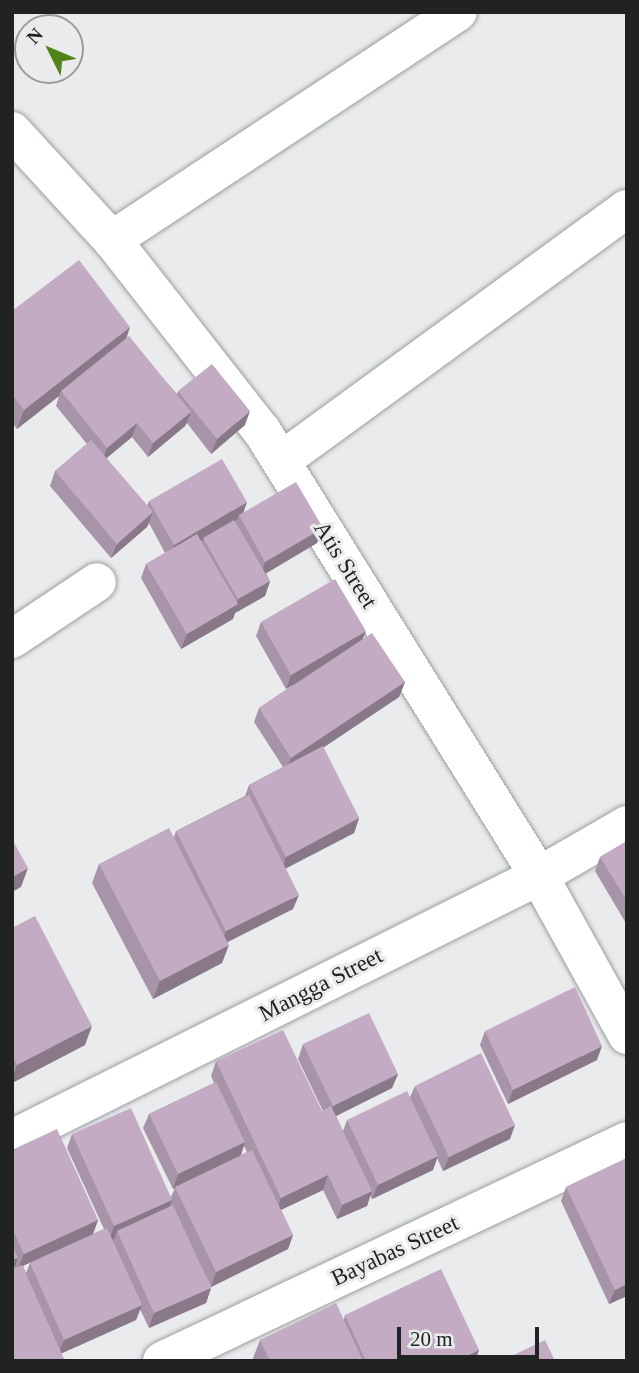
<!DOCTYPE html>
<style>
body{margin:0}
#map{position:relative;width:639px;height:1373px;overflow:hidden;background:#e9ebed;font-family:Georgia,serif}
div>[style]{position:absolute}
.roads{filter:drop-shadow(0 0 2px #9c9ea0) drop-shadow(0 0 2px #9c9ea0)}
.minor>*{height:38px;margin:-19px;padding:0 19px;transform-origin:19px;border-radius:19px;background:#fff}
.wall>*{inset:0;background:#a894a8}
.shaded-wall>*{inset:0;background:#887888}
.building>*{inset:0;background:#c3acc3}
span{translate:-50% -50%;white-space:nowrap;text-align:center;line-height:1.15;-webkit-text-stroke:6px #e9ebed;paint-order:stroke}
.street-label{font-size:23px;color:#212222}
.frame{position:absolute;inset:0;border:14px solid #212222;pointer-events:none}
.north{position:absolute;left:14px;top:14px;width:70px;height:70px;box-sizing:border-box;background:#e9ebed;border:2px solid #999b9c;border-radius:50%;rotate:313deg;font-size:19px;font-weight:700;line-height:28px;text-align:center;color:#212222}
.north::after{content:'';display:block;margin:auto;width:24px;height:32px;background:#508318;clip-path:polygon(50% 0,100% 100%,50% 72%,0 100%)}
.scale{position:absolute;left:397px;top:1327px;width:142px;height:32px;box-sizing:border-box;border:4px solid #212222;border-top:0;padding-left:9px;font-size:21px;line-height:24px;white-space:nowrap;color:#212222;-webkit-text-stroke:5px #e9ebed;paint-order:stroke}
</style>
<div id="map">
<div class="roads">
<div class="minor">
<i style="left:12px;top:131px;width:148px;rotate:47.5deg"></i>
<i style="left:112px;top:240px;width:243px;rotate:51.9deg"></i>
<i style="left:262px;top:431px;width:524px;rotate:58.1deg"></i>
<i style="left:539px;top:876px;width:182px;rotate:61deg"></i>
<i style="left:112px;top:240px;width:414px;rotate:-33.4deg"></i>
<i style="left:281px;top:461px;width:428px;rotate:-36.1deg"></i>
<i style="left:12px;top:639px;width:102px;rotate:-33.8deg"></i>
<i style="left:12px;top:1139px;width:589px;rotate:-26.52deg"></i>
<i style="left:539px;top:876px;width:102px;rotate:-30.1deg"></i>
<i style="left:162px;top:1361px;width:514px;rotate:-25.32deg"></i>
</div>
</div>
<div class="wall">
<i style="clip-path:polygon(12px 311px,127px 338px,177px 394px,178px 391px,245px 425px,211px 454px,187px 423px,185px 426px,148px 457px,132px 437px,106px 458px,147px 506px,149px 501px,244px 512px,323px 528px,317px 543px,266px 573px,270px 581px,265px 596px,235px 613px,233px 619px,181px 649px,141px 578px,146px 564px,165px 553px,149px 523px,147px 527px,111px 558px,50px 486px,55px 471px,87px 444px,56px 406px,59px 396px,17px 429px,12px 422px)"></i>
<i style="clip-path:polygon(261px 622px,363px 639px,405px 682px,399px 697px,323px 748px,359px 818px,354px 833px,286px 868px,293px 909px,228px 942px,222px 963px,153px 999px,92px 883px,99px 864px,174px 837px,176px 831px,245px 796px,249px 785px,283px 767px,254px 722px,259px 708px,296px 683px,286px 689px,256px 636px)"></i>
<i style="clip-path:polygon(627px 841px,627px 925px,595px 871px,600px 857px)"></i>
<i style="clip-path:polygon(12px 928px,85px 1045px,12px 1083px)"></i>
<i style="clip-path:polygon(485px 1031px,597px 1060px,508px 1104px,480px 1045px)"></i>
<i style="clip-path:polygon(evenodd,303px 1044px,398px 1074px,392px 1088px,336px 1116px,343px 1131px,347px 1120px,410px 1097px,415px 1086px,510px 1139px,443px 1171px,437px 1158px,433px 1170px,372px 1199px,370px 1195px,367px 1206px,337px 1219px,323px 1190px,281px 1210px,293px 1235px,288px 1249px,211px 1287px,199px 1261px,211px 1288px,206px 1303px,149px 1328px,140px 1309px,136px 1320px,62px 1353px,12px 1361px,12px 1150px,98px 1220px,93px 1234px,104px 1229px,67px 1148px,72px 1134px,171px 1197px,175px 1188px,173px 1189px,143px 1128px,149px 1114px,214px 1083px,211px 1076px,216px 1061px,322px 1111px,323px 1111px,298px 1059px,303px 1044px,244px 1146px,247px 1152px,241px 1155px,244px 1146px,303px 1044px,82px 1239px,30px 1263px,26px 1273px,23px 1266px,82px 1239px)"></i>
<i style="clip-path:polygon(627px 1158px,627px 1296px,609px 1304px,561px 1201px,566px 1187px)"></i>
<i style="clip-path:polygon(345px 1315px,479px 1350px,475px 1361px,254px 1361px,253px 1358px,260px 1340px,344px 1319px)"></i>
</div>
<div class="shaded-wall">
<i style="clip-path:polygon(130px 327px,124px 346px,61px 391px,59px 396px,17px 429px,24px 410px)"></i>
<i style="clip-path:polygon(250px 411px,245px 425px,211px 454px,217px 439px)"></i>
<i style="clip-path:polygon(191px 412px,185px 426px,148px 457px,153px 443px)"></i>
<i style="clip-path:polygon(137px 423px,132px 437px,102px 462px,107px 448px)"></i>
<i style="clip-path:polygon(247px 502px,242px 517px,239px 515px,237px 520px,169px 560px,174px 545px)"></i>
<i style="clip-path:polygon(153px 512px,147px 527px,111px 558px,117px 544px)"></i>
<i style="clip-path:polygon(323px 528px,317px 543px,260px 577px,265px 562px)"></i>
<i style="clip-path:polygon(270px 581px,265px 596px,235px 613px,233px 619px,181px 649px,187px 634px,236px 605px,238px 599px)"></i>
<i style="clip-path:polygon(366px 631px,360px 646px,286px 689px,291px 675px)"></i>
<i style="clip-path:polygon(405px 682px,399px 697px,286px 772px,291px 758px)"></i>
<i style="clip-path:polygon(359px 818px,354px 833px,281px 871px,286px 857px)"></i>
<i style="clip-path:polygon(28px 868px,21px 887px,12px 892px,12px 877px)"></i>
<i style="clip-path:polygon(299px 895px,293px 909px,221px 945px,226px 931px)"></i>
<i style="clip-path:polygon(229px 945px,222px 963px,153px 999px,160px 981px)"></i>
<i style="clip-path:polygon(92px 1026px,85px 1045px,12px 1083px,12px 1079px,17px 1065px)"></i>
<i style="clip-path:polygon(602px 1046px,597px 1060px,508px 1104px,513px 1090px)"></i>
<i style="clip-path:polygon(398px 1074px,392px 1088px,328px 1120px,333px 1106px)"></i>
<i style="clip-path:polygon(515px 1125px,510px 1139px,443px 1171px,449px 1157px)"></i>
<i style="clip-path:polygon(245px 1142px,240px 1157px,173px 1189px,178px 1174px)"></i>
<i style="clip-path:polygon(438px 1156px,433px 1170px,372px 1199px,378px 1185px)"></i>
<i style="clip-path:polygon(328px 1175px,323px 1190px,276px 1212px,281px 1198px)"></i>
<i style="clip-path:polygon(372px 1191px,367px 1206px,337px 1219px,342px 1205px)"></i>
<i style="clip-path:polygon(172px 1200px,167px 1214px,117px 1231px,114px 1239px,109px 1241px,114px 1226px)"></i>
<i style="clip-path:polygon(98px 1220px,93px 1234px,18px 1268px,24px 1254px)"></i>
<i style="clip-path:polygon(293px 1235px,288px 1249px,211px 1287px,216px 1272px)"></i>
<i style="clip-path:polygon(18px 1258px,13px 1272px,12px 1260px)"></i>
<i style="clip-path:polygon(627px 1284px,627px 1296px,609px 1304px,615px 1290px)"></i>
<i style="clip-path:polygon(211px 1288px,206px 1303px,149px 1328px,154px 1313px)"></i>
<i style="clip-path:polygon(142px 1305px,136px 1320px,58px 1355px,64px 1340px)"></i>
<i style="clip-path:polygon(479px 1350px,475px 1361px,457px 1361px)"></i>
</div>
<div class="building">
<i style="clip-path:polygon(79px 260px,130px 327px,24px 410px,12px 395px,12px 311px)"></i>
<i style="clip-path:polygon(129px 336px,191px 412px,153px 443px,137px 423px,107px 448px,61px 391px)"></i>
<i style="clip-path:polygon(212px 364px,250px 411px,217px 439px,178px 391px)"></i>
<i style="clip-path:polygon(91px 440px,153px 512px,117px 544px,55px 471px)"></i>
<i style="clip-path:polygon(222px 459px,247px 502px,174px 545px,149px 501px)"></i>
<i style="clip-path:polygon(296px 482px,323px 528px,265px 562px,239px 515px)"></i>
<i style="clip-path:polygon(234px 520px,270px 581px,238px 599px,203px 538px)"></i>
<i style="clip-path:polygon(197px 534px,238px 604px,187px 634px,146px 564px)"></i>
<i style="clip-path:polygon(335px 579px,366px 631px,291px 675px,261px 622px)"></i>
<i style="clip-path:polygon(372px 633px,405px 682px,291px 758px,259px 708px)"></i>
<i style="clip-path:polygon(323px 746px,359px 818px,286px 857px,249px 785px)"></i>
<i style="clip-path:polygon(249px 795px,299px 895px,226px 931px,176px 831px)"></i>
<i style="clip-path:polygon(169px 828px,229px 945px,160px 981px,99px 864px)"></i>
<i style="clip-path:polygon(12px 839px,28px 868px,12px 877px)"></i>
<i style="clip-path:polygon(627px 841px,627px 901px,600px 857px)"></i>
<i style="clip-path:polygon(35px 916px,92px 1026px,17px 1065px,12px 1055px,12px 928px)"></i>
<i style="clip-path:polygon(575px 987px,602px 1046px,513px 1090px,485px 1031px)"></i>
<i style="clip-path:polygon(369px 1013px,398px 1074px,333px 1106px,303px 1044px)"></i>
<i style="clip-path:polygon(283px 1030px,322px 1111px,331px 1106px,372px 1191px,342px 1205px,328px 1175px,281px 1198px,216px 1061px)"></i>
<i style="clip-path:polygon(481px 1053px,515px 1125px,449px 1157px,415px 1086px)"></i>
<i style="clip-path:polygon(216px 1082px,245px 1142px,178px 1174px,149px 1114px)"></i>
<i style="clip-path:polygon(407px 1091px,438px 1156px,378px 1185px,347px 1120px)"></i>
<i style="clip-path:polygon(131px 1108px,172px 1200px,114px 1226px,72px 1134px)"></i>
<i style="clip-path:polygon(57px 1129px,98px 1220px,24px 1254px,12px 1228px,12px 1150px)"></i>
<i style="clip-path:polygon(252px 1150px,293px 1235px,216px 1272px,175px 1187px)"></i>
<i style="clip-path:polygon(627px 1158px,627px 1284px,615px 1290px,566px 1187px)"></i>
<i style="clip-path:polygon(173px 1205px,211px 1288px,154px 1313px,117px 1231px)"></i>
<i style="clip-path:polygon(107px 1228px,142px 1305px,64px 1340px,30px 1263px)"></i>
<i style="clip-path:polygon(12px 1245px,18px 1258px,12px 1260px)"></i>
<i style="clip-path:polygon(22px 1265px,65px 1361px,12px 1361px,12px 1269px)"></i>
<i style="clip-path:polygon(441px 1269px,479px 1350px,457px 1361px,366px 1361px,345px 1315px)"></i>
<i style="clip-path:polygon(336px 1303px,363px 1361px,270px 1361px,260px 1340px)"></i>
<i style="clip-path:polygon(545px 1340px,555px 1361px,501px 1361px)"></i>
</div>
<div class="street-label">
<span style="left:345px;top:565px;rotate:58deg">Atis Street</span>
<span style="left:321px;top:985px;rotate:-27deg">Mangga Street</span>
<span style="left:395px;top:1251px;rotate:-25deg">Bayabas Street</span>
</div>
<div class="frame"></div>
<div class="north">N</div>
<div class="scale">20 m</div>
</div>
